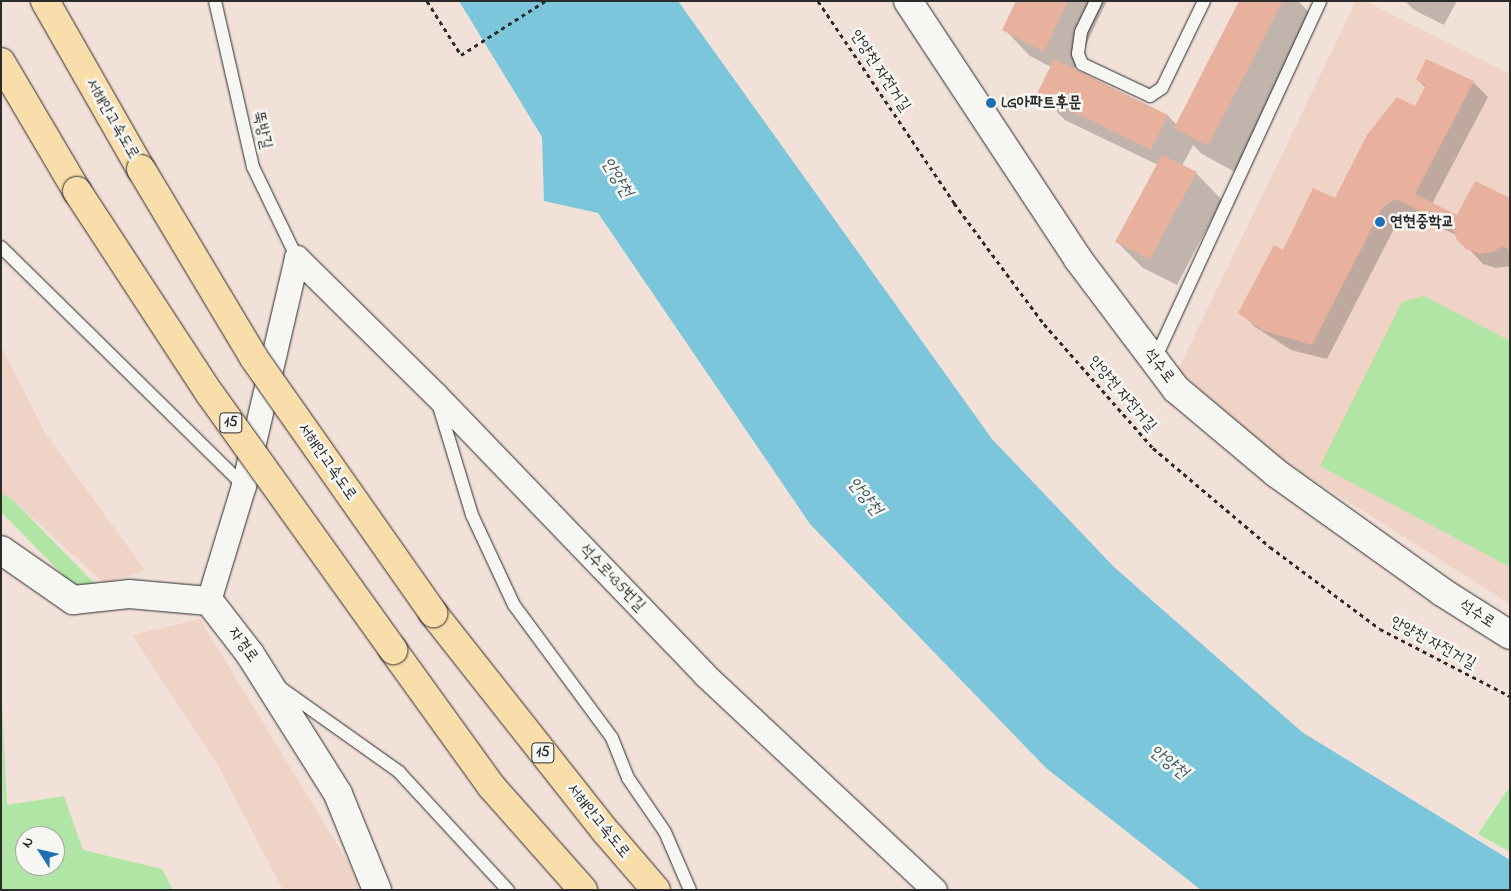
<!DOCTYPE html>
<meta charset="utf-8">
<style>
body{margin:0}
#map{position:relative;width:1511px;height:891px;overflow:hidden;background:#f2e1d8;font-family:"Indie Flower","Poor Story",sans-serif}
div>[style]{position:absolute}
.built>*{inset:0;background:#efd3c6}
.green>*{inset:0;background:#b1e5a6}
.water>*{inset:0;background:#7cc6dc}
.shadow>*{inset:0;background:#0003}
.building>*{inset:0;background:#e7b19d}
.path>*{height:3px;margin-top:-1.5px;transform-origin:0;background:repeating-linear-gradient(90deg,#2b2b2b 0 4px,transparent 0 8px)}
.roads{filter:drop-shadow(0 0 1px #2b2b2b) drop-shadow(0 0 1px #2b2b2b)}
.service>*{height:12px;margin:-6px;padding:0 6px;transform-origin:6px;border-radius:6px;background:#f6f6f2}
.minor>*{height:24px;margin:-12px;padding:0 12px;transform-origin:12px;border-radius:12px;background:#f6f6f2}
.tertiary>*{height:28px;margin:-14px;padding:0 14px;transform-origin:14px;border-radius:14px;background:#f6f6f2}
.motorway>*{height:28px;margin:-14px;padding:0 14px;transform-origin:14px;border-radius:14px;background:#f9deab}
.bridges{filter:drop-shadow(0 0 1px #2b2b2b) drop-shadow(0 0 1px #2b2b2b)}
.motorway-bridge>*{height:28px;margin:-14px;padding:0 14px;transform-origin:14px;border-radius:14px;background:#f9deab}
.dots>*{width:14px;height:14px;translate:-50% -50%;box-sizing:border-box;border:2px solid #f6f6f2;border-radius:50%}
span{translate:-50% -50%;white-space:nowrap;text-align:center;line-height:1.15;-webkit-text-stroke:5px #f6f6f2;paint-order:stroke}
.shield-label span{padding:1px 4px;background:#f6f6f2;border:1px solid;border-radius:4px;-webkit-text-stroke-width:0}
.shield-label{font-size:15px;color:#2b2b2b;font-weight:700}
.street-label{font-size:16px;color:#2b2b2b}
.poi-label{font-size:16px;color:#2b2b2b;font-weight:700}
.left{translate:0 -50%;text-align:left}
.water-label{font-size:18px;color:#435a60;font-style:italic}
.frame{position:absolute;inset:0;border:2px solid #2b2b2b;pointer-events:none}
.north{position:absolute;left:15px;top:826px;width:50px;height:50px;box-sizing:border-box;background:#f6f6f2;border:1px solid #a5a5a2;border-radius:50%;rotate:305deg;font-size:14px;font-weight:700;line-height:20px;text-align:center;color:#2b2b2b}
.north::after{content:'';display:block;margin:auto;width:18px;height:22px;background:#1f6fb2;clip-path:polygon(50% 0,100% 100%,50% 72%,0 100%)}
</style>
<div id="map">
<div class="built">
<i style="clip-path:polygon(1356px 1px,1365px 1px,1510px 74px,1510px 604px,1279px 458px,1178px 370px)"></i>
<i style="clip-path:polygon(1px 346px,46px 434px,145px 570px,105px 584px,13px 500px,1px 493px)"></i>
<i style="clip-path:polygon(200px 619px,355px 874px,359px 890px,283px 890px,217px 764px,132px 635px)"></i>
</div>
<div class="green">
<i style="clip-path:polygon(1424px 296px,1510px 341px,1510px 567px,1320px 466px,1402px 302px)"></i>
<i style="clip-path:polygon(1px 493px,13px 500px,104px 593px,82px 590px,65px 577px,1px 512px)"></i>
<i style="clip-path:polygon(evenodd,1px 681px,7px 805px,64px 796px,83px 850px,162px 869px,173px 890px,1px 890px,1px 681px,25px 836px,55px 836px,55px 866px,25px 866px,25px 836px)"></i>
<i style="clip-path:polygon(1510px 786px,1510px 852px,1478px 834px)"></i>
</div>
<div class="water">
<i style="clip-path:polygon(459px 1px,678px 1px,992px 439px,1114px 567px,1302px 732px,1510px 860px,1510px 890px,1201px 890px,1046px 768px,810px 524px,598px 213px,544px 201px,542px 137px)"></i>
</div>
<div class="shadow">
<i style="clip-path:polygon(1018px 1px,1107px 1px,1074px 70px,1168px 116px,1177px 125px,1240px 1px,1298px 1px,1315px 18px,1235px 172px,1202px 154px,1193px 145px,1182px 166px,1196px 173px,1222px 200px,1177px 285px,1143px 268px,1117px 242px,1158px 165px,1065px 120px,1038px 93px,1051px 67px,1030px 56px,1004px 29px)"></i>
<i style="clip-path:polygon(1405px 1px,1457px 1px,1444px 25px,1414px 10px)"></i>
<i style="clip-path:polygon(1418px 80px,1473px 82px,1488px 97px,1432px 204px,1458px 217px,1510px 199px,1510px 266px,1496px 268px,1483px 264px,1456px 235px,1411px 213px,1397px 223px,1327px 359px,1291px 350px,1255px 327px,1240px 312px,1283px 251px,1335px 200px,1416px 107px,1426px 88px)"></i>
</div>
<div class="building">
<i style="clip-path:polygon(1016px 1px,1068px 1px,1044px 52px,1002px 30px)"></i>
<i style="clip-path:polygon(1239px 1px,1283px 1px,1208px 146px,1174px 128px)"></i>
<i style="clip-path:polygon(1054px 59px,1168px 115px,1151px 150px,1037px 94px)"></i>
<i style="clip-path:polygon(1426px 59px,1474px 81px,1415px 194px,1457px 215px,1475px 181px,1510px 198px,1510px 250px,1502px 246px,1495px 251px,1480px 254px,1466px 249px,1457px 240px,1451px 225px,1395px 199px,1382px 208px,1312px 345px,1262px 330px,1238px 313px,1274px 245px,1283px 250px,1313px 188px,1335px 198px,1367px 135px,1397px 97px,1415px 106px,1426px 85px,1416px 80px)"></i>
<i style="clip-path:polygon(1162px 155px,1197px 172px,1150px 259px,1115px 242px)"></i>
</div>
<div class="path">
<i style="left:427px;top:1px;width:64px;rotate:57.8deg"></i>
<i style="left:461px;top:55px;width:100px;rotate:-32.7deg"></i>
<i style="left:818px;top:1px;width:244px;rotate:56deg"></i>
<i style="left:954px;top:203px;width:151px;rotate:53.4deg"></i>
<i style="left:1044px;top:324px;width:165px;rotate:48.7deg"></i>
<i style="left:1153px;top:448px;width:153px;rotate:40.2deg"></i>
<i style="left:1270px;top:547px;width:137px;rotate:36.7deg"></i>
<i style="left:1380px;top:629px;width:146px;rotate:27.3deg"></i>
</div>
<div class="roads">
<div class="service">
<i style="left:215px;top:1px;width:170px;rotate:77.1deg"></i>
<i style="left:253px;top:167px;width:101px;rotate:64.2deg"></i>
<i style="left:1096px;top:1px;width:34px;rotate:116deg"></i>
<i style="left:1081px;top:32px;width:22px;rotate:98deg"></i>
<i style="left:1078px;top:54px;width:11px;rotate:68deg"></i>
<i style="left:1082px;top:64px;width:75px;rotate:25.2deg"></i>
<i style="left:1150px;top:96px;width:14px;rotate:-34deg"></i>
<i style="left:1162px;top:88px;width:97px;rotate:-64.2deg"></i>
<i style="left:1px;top:247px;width:341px;rotate:44.5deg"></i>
<i style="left:1154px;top:361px;width:396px;rotate:-65.2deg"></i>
<i style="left:438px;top:403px;width:117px;rotate:73.1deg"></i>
<i style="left:472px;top:515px;width:99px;rotate:65deg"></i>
<i style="left:514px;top:605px;width:165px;rotate:53.6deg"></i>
<i style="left:612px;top:738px;width:43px;rotate:68.2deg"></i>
<i style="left:628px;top:778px;width:65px;rotate:55.6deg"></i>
<i style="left:665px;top:832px;width:63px;rotate:66.7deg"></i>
<i style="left:281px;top:688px;width:145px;rotate:35.4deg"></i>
<i style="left:399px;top:772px;width:161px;rotate:47.3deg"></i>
</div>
<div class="minor">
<i style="left:297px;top:258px;width:195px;rotate:44.6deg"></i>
<i style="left:436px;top:395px;width:388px;rotate:46.1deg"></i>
<i style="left:705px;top:675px;width:315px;rotate:43.1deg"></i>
<i style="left:209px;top:601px;width:120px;rotate:-73.1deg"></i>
<i style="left:244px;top:486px;width:234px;rotate:-76.9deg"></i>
</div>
<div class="tertiary">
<i style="left:908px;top:1px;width:309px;rotate:56.6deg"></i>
<i style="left:1078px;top:259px;width:163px;rotate:53deg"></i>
<i style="left:1176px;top:389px;width:131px;rotate:40deg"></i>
<i style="left:1276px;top:473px;width:204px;rotate:35.6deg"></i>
<i style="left:1442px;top:592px;width:80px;rotate:32.3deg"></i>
<i style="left:1px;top:550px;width:88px;rotate:34.8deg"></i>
<i style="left:73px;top:600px;width:56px;rotate:-6.1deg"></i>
<i style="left:129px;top:594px;width:80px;rotate:5deg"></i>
<i style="left:209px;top:601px;width:67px;rotate:52.3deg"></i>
<i style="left:250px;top:654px;width:165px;rotate:57.8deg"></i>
<i style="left:338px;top:794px;width:104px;rotate:67.9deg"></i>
</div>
<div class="motorway">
<i style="left:45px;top:1px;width:193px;rotate:60.3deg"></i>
<i style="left:1px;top:62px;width:150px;rotate:59.5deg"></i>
<i style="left:433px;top:613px;width:280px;rotate:51.7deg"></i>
<i style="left:607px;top:833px;width:75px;rotate:49.3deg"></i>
<i style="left:393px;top:650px;width:168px;rotate:54.2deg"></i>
<i style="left:491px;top:786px;width:139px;rotate:48.5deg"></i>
</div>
</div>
<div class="bridges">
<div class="motorway-bridge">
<i style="left:141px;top:169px;width:220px;rotate:59.1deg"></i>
<i style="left:254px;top:358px;width:312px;rotate:54.9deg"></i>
<i style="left:77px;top:191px;width:243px;rotate:56.8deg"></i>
<i style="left:210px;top:394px;width:315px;rotate:54.4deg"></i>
</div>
</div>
<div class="dots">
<i style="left:991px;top:103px;background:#1f6fb2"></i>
<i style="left:1380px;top:222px;background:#1f6fb2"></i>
</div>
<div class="shield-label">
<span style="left:231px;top:423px">15</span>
<span style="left:543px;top:753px">15</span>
</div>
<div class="street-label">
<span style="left:880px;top:71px;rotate:56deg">안양천 자전거길</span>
<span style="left:112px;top:119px;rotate:60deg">서해안고속도로</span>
<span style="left:262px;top:130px;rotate:77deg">뚝방길</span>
<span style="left:1159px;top:366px;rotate:52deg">석수로</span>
<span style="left:1122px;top:394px;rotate:49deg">안양천 자전거길</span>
<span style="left:327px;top:462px;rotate:55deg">서해안고속도로</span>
<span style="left:612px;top:578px;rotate:46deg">석수로435번길</span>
<span style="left:1477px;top:614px;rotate:33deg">석수로</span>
<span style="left:1433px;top:643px;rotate:28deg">안양천 자전거길</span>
<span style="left:243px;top:645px;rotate:54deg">자경로</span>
<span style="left:598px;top:821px;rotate:51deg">서해안고속도로</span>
</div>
<div class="poi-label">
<span class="left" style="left:1001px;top:103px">LG아파트후문</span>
<span class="left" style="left:1390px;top:222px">연현중학교</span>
</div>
<div class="water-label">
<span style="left:616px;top:178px;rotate:58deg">안양천</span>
<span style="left:864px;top:497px;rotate:50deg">안양천</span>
<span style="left:1168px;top:763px;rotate:37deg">안양천</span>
</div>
<div class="frame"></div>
<div class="north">N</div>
</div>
